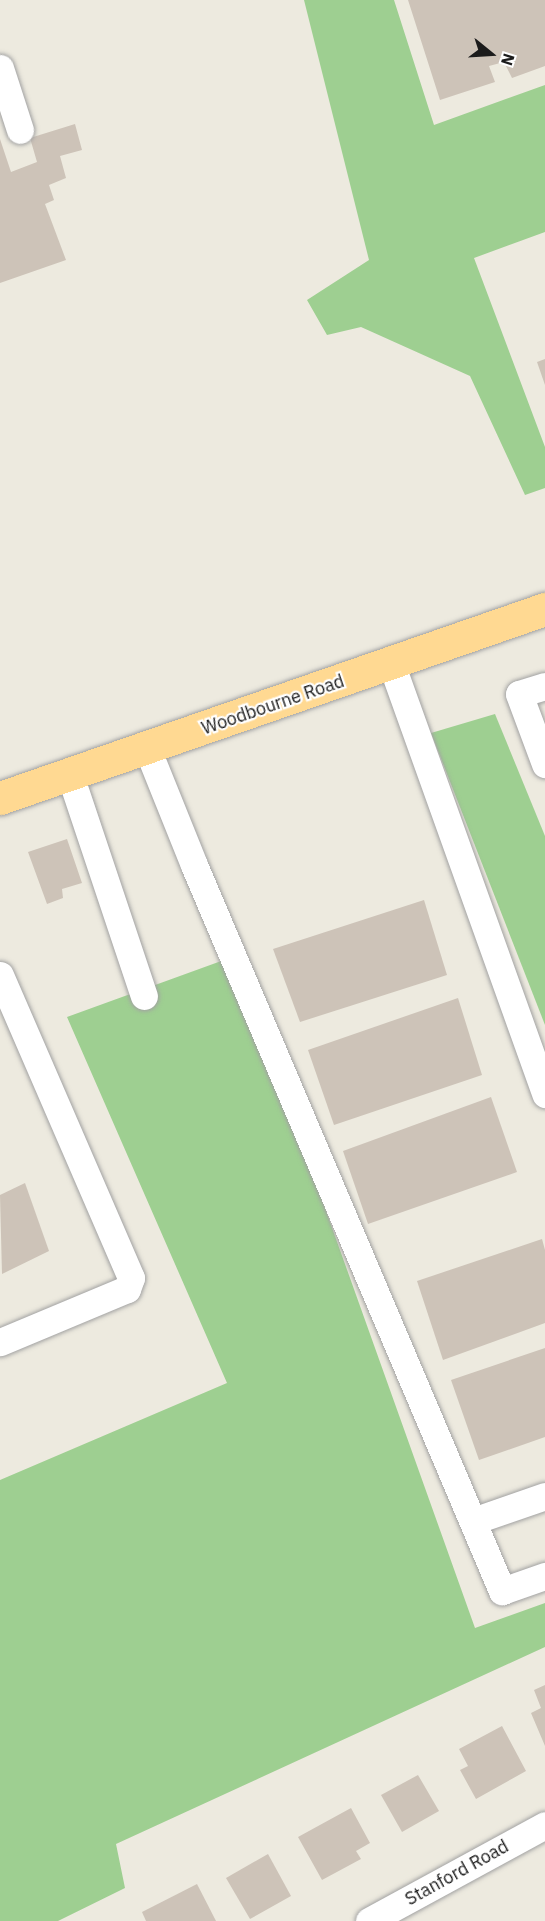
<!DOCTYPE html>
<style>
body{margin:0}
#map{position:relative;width:545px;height:1921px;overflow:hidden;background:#edeadf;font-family:"IBM Plex Sans",sans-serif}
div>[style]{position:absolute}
.forest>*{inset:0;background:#9ecf91}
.building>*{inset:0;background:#cdc3b8}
.roads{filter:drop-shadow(0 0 2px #a2a2a2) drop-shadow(0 0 2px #a2a2a2)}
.minor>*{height:27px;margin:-13.5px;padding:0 13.5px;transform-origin:13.5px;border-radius:13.5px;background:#fff}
.major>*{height:33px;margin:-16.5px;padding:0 16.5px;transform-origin:16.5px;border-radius:16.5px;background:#ffd992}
span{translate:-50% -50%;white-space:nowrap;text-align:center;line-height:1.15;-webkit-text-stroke:4.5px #fff;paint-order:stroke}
.street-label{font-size:18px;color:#1b1b1b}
.north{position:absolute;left:461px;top:24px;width:60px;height:60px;-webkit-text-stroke:4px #fff;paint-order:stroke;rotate:108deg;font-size:16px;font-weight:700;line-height:24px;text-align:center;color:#1b1b1b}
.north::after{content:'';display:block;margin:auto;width:21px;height:27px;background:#1b1b1b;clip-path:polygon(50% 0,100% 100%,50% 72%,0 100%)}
</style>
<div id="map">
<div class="forest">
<i style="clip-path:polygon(304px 0,394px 0,434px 125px,545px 85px,545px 232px,474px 258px,545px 447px,545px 488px,525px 495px,470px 376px,361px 327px,327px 335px,307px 300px,369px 260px)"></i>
<i style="clip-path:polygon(495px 714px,545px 836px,545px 1025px,431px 733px)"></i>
<i style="clip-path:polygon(235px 956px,475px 1628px,545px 1603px,545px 1647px,116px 1844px,125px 1888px,58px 1921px,0 1921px,0 1480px,227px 1383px,67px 1017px)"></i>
</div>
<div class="building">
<i style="clip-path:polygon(408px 0,545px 0,545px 66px,512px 78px,504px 62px,489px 66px,495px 82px,440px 100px)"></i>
<i style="clip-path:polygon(75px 124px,82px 150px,60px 156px,66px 178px,49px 185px,54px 200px,45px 204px,66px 260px,0 283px,0 139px,11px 172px,37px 162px,30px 138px)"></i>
<i style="clip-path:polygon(545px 359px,545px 385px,537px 362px)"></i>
<i style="clip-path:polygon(67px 839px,82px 883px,62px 889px,63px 898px,47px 904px,28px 852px)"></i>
<i style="clip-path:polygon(424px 900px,447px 975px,300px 1022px,273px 949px)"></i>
<i style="clip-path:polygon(458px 998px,482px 1075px,334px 1125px,308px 1050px)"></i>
<i style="clip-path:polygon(491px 1097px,517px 1172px,368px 1224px,343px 1151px)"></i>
<i style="clip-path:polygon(25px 1183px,49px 1251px,2px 1274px,0 1195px)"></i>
<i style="clip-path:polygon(542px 1239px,545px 1250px,545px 1323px,443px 1360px,417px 1281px)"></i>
<i style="clip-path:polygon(545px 1348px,545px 1437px,479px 1460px,451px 1380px)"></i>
<i style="clip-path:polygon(545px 1685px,545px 1746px,531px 1713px,541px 1708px,534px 1690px)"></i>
<i style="clip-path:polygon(502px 1726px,526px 1771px,476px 1799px,460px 1770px,468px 1766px,459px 1749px)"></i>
<i style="clip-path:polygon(418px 1775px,439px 1811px,402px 1832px,381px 1795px)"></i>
<i style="clip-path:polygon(351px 1808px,370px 1843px,356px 1851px,361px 1859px,322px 1880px,298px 1837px)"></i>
<i style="clip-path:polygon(268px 1854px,291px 1896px,250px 1919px,226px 1878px)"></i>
<i style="clip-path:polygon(197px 1884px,216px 1921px,146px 1921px,142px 1912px)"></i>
</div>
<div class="roads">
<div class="minor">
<i style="left:0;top:68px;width:65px;rotate:72.1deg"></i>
<i style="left:391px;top:663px;width:458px;rotate:70.3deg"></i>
<i style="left:545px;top:686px;width:27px;rotate:163deg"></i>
<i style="left:519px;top:694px;width:75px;rotate:69.6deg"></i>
<i style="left:147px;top:748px;width:126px;rotate:68.1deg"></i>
<i style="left:194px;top:865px;width:789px;rotate:67.01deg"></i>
<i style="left:502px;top:1591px;width:46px;rotate:-19.2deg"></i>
<i style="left:70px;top:775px;width:233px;rotate:71.5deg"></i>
<i style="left:0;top:975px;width:330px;rotate:66.6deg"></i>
<i style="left:131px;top:1278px;width:12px;rotate:110deg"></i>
<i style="left:127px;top:1289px;width:138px;rotate:157.3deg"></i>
<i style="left:473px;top:1521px;width:76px;rotate:-19.1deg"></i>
<i style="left:369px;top:1921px;width:200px;rotate:-28.6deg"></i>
</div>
<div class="major">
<i style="left:0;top:798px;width:577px;rotate:-19.13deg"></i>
</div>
</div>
<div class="street-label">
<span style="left:273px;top:705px;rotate:-19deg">Woodbourne Road</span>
<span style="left:457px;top:1873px;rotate:-29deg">Stanford Road</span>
</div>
<div class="north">N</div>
</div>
